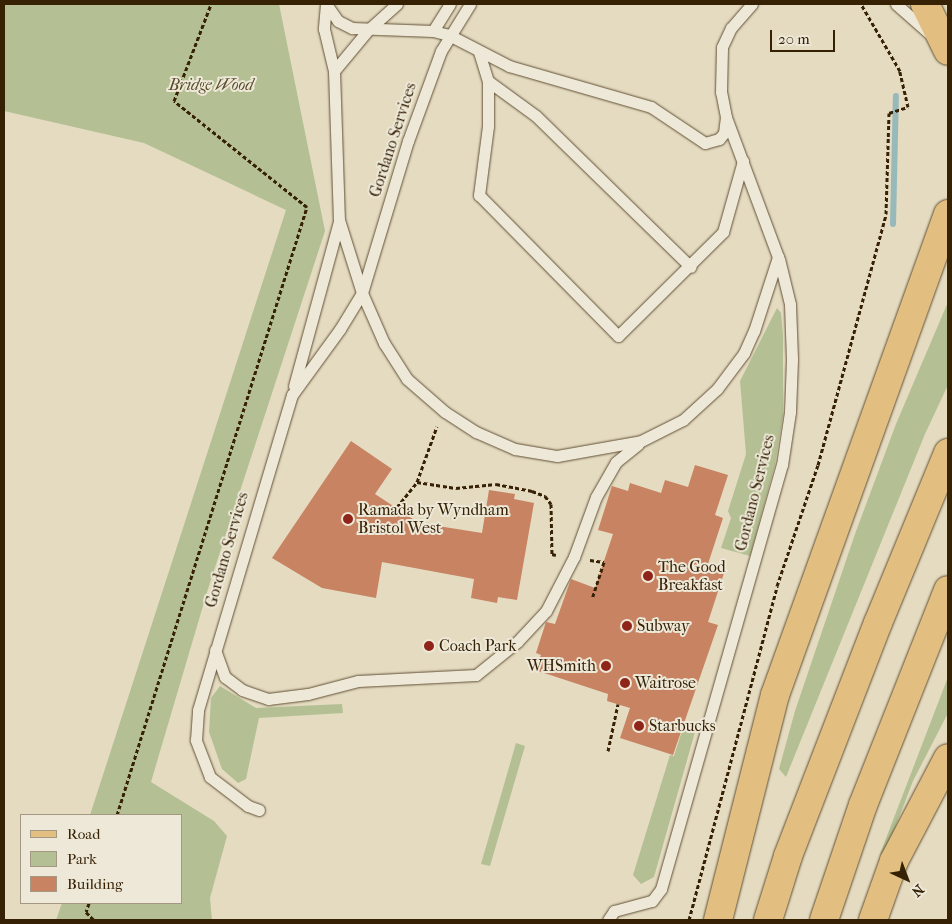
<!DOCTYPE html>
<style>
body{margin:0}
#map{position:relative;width:952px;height:924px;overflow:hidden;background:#e4dbc1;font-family:"IM FELL French Canon",serif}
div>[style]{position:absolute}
.green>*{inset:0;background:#b4c093}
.stream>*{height:6px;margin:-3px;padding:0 3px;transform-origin:3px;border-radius:3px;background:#98b9ba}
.building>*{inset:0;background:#c88362}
.path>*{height:3px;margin-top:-1.5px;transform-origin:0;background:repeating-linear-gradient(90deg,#362105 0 4px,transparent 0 6.5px)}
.roads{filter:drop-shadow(0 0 1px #625034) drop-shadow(0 0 1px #625034)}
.lane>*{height:11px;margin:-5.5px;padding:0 5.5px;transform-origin:5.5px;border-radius:5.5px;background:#ede8d7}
.primary>*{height:28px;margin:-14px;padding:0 14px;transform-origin:14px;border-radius:14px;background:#e2be80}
.highway>*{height:28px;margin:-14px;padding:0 14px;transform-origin:14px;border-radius:14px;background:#e2be80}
.dots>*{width:14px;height:14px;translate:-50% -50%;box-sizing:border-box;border:2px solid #ede8d7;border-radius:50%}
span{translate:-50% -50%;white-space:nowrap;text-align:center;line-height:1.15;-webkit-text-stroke:4px #ede8d7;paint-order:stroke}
.park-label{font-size:16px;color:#564928;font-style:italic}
.street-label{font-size:16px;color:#362105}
.poi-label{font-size:16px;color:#362105}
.left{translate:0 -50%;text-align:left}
.right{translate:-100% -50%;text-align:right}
.frame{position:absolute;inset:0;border:5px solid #362105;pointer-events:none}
.legend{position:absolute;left:20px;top:814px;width:162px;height:90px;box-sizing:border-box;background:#ede8d7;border:1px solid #a49883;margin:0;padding:6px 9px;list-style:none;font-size:15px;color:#362105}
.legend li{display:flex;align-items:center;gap:10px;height:25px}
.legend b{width:25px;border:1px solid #a49883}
.north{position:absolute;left:882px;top:854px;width:50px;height:50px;-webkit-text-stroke:4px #ede8d7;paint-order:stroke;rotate:137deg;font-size:14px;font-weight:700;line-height:20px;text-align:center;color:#362105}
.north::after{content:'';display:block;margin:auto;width:18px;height:22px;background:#362105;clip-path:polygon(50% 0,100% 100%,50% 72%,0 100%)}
.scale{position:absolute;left:770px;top:30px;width:65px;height:22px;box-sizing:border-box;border:2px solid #362105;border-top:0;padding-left:6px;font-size:15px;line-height:18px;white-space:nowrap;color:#362105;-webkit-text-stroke:4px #ede8d7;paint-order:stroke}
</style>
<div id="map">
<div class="green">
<i style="clip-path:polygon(4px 4px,279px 4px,325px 231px,208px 589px,151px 782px,214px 821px,227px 836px,210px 898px,212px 920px,56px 920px,62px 903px,181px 903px,181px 815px,90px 815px,286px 210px,144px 143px,4px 111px)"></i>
<i style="clip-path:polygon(948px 302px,948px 385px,925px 434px,786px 777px,779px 769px,795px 711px,855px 534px,896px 424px)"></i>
<i style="clip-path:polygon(777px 308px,781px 313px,783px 335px,783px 415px,775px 464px,750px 556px,721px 548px,731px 518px,728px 511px,746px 454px,740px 381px)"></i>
<i style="clip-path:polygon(948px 677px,948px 713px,913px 781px,885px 854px,880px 854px)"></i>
<i style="clip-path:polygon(220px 686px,256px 708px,342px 704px,343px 713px,259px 718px,246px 779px,238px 783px,222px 769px,209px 732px,211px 698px)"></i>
<i style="clip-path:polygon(683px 728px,695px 732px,654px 877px,641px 884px,633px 875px,670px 755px,674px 756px)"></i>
<i style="clip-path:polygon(516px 743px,525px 746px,490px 866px,481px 864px)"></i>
</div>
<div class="stream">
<i style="left:893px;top:224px;width:128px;rotate:-88.7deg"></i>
</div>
<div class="building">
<i style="clip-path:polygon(351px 441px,392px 469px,375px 494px,419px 523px,482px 533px,489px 490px,515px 494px,514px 499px,534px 503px,517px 600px,498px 597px,497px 603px,471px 598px,474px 579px,382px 562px,376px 598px,322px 588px,272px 558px)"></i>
<i style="clip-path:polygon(695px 465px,728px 475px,715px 515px,723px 518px,707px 567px,724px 573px,708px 622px,718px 625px,673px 755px,620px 738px,630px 708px,607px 701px,608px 694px,535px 670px,541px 655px,536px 653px,546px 622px,555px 624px,571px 579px,595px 588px,613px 534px,598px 530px,612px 486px,628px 491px,630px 483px,661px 493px,665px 480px,688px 487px)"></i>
</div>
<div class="path">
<i style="left:417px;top:482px;width:59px;rotate:-70.3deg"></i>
<i style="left:397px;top:507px;width:32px;rotate:-51deg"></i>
<i style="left:417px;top:482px;width:39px;rotate:9deg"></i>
<i style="left:456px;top:488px;width:40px;rotate:-5.7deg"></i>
<i style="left:496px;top:484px;width:37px;rotate:11deg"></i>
<i style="left:532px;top:491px;width:14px;rotate:21deg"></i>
<i style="left:545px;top:496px;width:10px;rotate:53deg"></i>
<i style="left:551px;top:504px;width:50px;rotate:88.9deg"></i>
<i style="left:552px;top:554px;width:4px;rotate:14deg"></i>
<i style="left:590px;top:560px;width:14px;rotate:8deg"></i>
<i style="left:604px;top:562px;width:38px;rotate:108deg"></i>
<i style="left:608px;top:751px;width:48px;rotate:-78deg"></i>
<i style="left:117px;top:815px;width:637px;rotate:-72.65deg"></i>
<i style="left:307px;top:207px;width:170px;rotate:-141.4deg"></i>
<i style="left:174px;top:101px;width:104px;rotate:-69.1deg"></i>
<i style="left:89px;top:903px;width:9px;rotate:108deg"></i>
<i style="left:86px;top:912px;width:11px;rotate:45deg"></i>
<i style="left:689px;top:920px;width:345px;rotate:-75.2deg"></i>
<i style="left:777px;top:586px;width:128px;rotate:-71.3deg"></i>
<i style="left:818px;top:465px;width:260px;rotate:-74.8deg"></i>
<i style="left:886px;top:214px;width:101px;rotate:-88.3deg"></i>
<i style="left:889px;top:113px;width:20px;rotate:-18deg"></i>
<i style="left:908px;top:107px;width:37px;rotate:-103deg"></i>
<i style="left:900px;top:71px;width:78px;rotate:-120.2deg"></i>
</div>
<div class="roads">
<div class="lane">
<i style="left:326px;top:4px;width:25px;rotate:95deg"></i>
<i style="left:324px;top:29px;width:43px;rotate:76.6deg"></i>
<i style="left:334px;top:71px;width:149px;rotate:88.1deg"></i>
<i style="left:339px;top:220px;width:77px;rotate:72.5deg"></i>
<i style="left:362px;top:293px;width:55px;rotate:66.3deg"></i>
<i style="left:384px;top:343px;width:43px;rotate:57.4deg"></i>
<i style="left:407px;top:379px;width:50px;rotate:41deg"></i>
<i style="left:445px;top:412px;width:37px;rotate:33deg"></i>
<i style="left:476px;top:432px;width:43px;rotate:23.6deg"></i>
<i style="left:515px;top:449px;width:43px;rotate:9.5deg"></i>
<i style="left:557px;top:456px;width:85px;rotate:-10.1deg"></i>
<i style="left:641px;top:441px;width:47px;rotate:-26.6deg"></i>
<i style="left:683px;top:420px;width:46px;rotate:-42.4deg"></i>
<i style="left:717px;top:389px;width:45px;rotate:-53.1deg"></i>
<i style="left:744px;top:353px;width:24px;rotate:-66deg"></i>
<i style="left:754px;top:331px;width:78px;rotate:-72deg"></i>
<i style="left:778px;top:257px;width:149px;rotate:-110.4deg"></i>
<i style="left:726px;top:117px;width:25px;rotate:-101deg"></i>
<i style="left:721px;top:92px;width:45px;rotate:-88.7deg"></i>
<i style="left:722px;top:47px;width:21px;rotate:-65deg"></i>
<i style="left:731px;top:28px;width:32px;rotate:-49deg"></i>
<i style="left:326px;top:4px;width:21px;rotate:55deg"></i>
<i style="left:338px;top:21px;width:16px;rotate:27deg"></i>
<i style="left:352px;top:28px;width:81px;rotate:2.1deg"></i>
<i style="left:433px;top:31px;width:16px;rotate:14deg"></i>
<i style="left:449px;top:35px;width:68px;rotate:27.3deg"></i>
<i style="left:509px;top:66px;width:148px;rotate:16.1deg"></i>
<i style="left:651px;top:107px;width:65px;rotate:33.7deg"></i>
<i style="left:705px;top:143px;width:15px;rotate:-16deg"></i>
<i style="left:719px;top:139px;width:8px;rotate:-50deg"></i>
<i style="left:724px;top:133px;width:16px;rotate:-83deg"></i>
<i style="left:896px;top:4px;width:45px;rotate:41.4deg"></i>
<i style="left:433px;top:31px;width:32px;rotate:-58deg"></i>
<i style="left:479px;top:52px;width:30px;rotate:73deg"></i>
<i style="left:488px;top:81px;width:59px;rotate:36.1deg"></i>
<i style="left:536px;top:116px;width:216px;rotate:44.3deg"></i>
<i style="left:334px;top:71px;width:53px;rotate:-50.3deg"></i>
<i style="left:368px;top:30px;width:39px;rotate:-42deg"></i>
<i style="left:488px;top:81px;width:45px;rotate:90deg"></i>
<i style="left:488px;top:126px;width:70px;rotate:97.4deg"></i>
<i style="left:479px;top:195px;width:198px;rotate:45.4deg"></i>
<i style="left:618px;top:336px;width:148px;rotate:-44.7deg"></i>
<i style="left:723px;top:232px;width:74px;rotate:-74.3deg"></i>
<i style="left:294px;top:386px;width:171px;rotate:-74.7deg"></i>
<i style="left:215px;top:650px;width:29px;rotate:70deg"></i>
<i style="left:225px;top:677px;width:21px;rotate:37deg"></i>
<i style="left:242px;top:690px;width:28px;rotate:19deg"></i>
<i style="left:268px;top:699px;width:40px;rotate:-7.1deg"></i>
<i style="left:308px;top:694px;width:52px;rotate:-14.6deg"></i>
<i style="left:358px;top:681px;width:118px;rotate:-2.9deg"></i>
<i style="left:476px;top:675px;width:53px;rotate:-38.8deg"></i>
<i style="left:517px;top:642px;width:42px;rotate:-46.9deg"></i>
<i style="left:546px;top:611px;width:61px;rotate:-62.6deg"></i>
<i style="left:574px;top:557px;width:64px;rotate:-69.9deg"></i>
<i style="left:596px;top:497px;width:40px;rotate:-60.3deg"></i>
<i style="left:616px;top:462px;width:28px;rotate:-39deg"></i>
<i style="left:259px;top:810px;width:12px;rotate:-160deg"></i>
<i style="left:248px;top:806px;width:48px;rotate:-142.7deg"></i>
<i style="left:210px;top:777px;width:40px;rotate:-111deg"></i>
<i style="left:196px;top:740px;width:30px;rotate:-86deg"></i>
<i style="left:198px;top:710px;width:329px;rotate:-73.4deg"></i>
<i style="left:292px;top:395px;width:82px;rotate:-54deg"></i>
<i style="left:340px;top:329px;width:42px;rotate:-58.6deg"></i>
<i style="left:362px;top:293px;width:159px;rotate:-73.2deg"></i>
<i style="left:408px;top:141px;width:96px;rotate:-69.9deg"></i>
<i style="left:441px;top:51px;width:55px;rotate:-58.3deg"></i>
<i style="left:608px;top:920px;width:11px;rotate:-56deg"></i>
<i style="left:614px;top:911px;width:39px;rotate:-15deg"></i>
<i style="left:652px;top:901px;width:15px;rotate:-53deg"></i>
<i style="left:661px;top:889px;width:441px;rotate:-74.1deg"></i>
<i style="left:782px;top:465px;width:54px;rotate:-81.4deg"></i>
<i style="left:790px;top:412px;width:53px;rotate:-87.8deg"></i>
<i style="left:792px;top:359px;width:55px;rotate:-92.1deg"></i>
<i style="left:790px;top:304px;width:46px;rotate:-103.7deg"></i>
</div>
<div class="primary">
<i style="left:925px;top:4px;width:52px;rotate:63.9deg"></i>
</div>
<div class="highway">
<i style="left:718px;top:920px;width:232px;rotate:-75.8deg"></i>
<i style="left:775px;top:695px;width:511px;rotate:-70.22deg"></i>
<i style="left:768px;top:920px;width:67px;rotate:-72.6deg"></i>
<i style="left:788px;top:856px;width:250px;rotate:-68.9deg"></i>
<i style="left:878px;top:623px;width:184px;rotate:-67.6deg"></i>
<i style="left:824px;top:920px;width:121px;rotate:-71.3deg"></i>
<i style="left:863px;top:805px;width:231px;rotate:-68.4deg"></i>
<i style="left:873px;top:920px;width:63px;rotate:-70.4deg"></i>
<i style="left:894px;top:861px;width:116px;rotate:-62.3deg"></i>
</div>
</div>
<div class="dots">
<i style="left:348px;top:519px;background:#8f2418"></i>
<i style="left:648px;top:576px;background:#8f2418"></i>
<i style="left:627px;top:626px;background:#8f2418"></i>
<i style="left:429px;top:646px;background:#8f2418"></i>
<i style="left:606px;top:666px;background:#8f2418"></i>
<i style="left:625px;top:683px;background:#8f2418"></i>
<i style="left:639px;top:726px;background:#8f2418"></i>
</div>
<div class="park-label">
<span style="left:211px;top:85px">Bridge Wood</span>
</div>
<div class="street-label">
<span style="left:393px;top:140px;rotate:-72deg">Gordano Services</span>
<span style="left:755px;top:493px;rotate:-76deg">Gordano Services</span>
<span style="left:227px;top:550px;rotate:-74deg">Gordano Services</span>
</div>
<div class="poi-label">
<span class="left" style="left:358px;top:519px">Ramada by Wyndham<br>Bristol West</span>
<span class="left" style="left:658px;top:576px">The Good<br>Breakfast</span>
<span class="left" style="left:637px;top:626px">Subway</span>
<span class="left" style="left:439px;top:646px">Coach Park</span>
<span class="right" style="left:596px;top:666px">WHSmith</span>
<span class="left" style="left:635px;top:683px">Waitrose</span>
<span class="left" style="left:649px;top:726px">Starbucks</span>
</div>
<div class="frame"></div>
<ul class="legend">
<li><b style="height:6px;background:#e2be80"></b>Road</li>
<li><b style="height:14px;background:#b4c093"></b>Park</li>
<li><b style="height:14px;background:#c88362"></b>Building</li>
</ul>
<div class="north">N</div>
<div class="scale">20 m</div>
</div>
